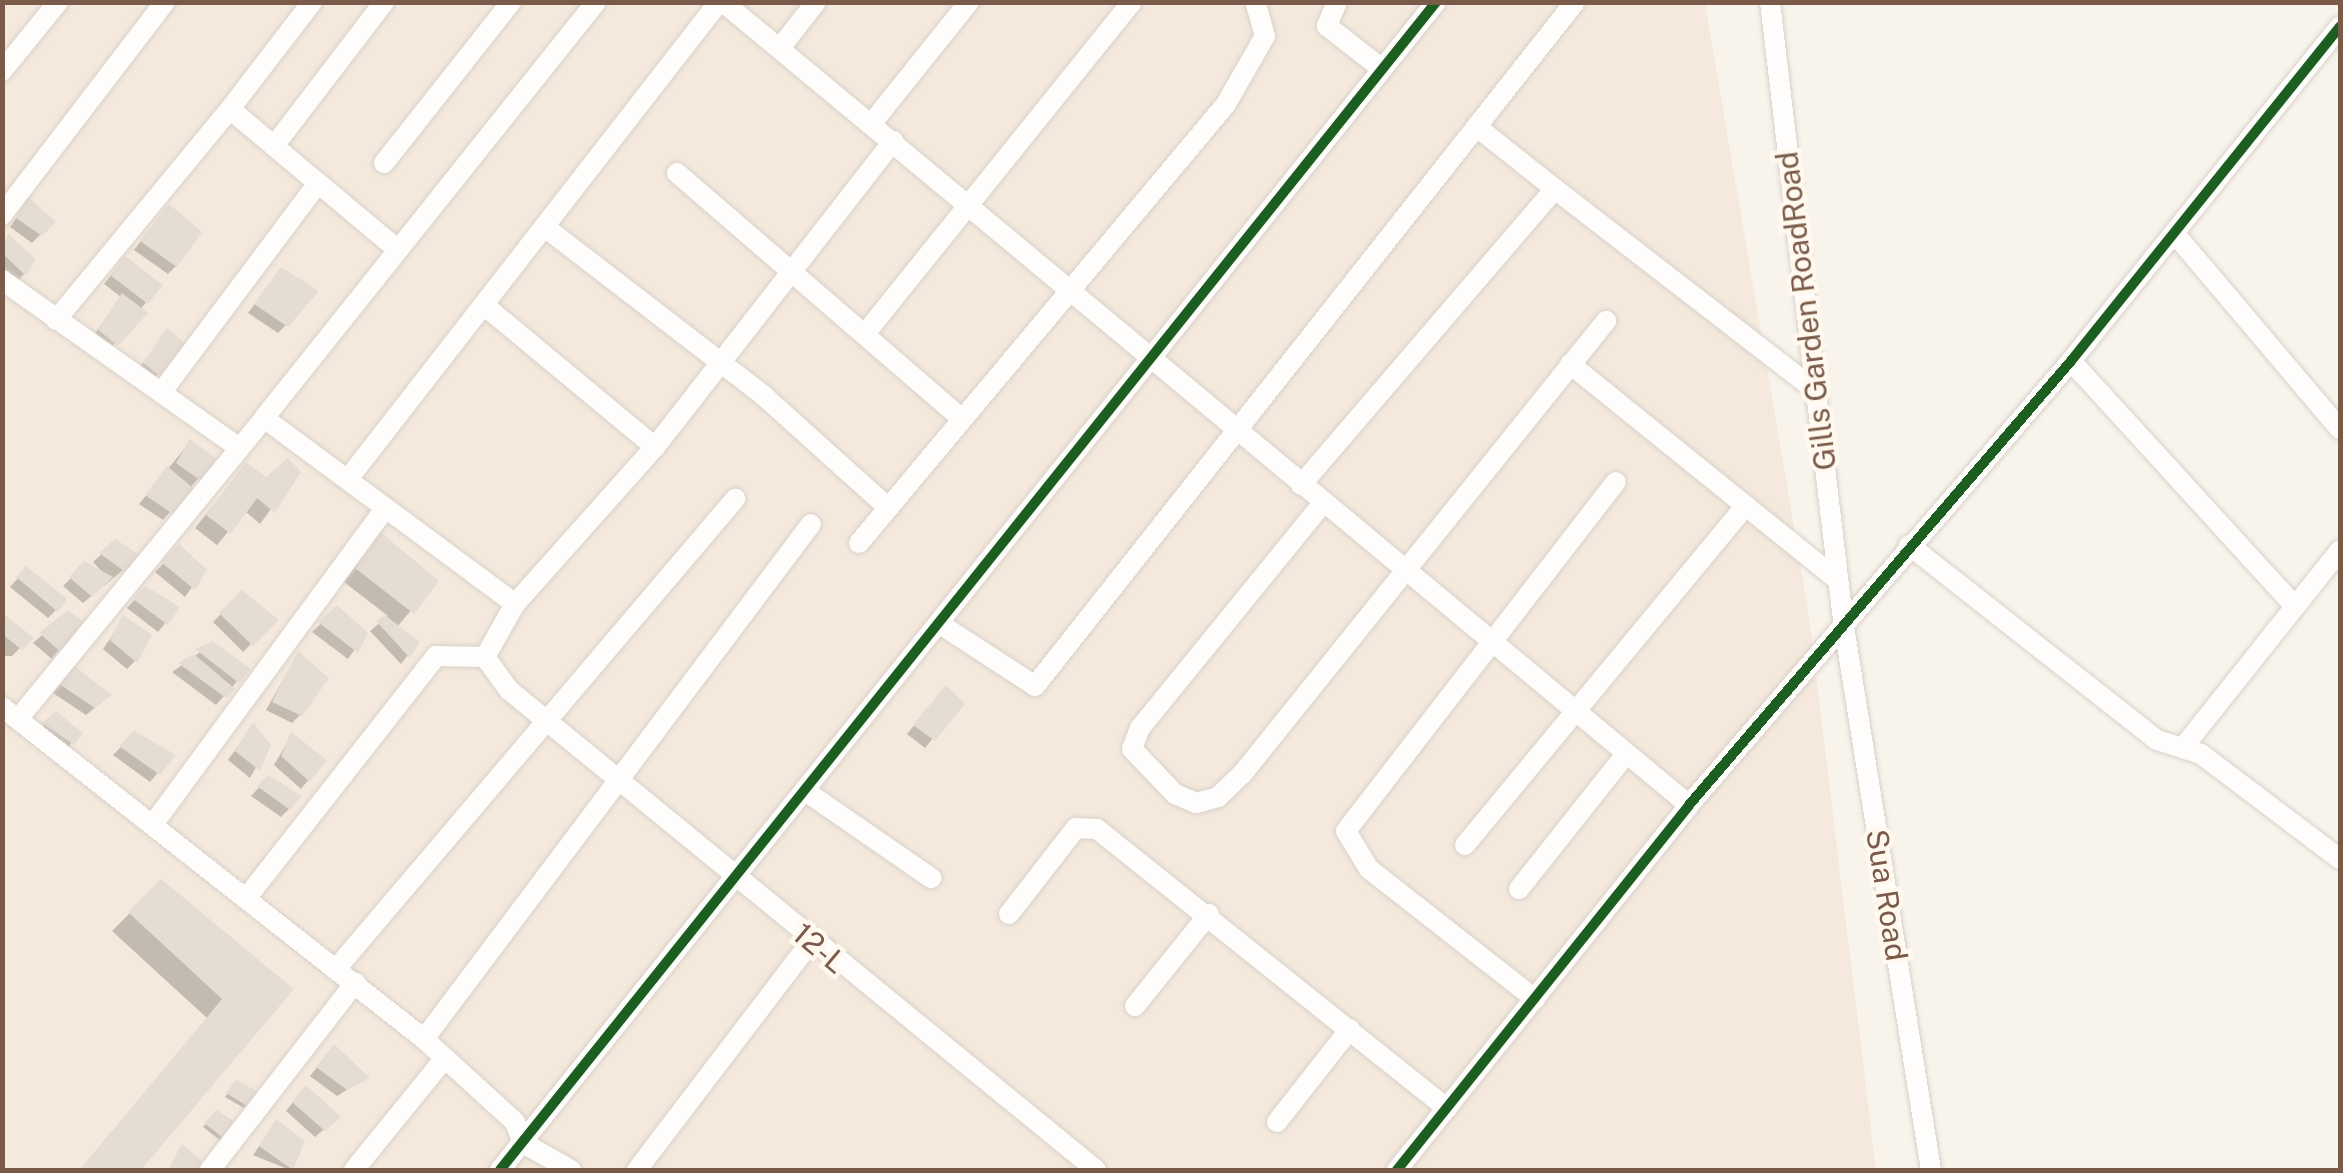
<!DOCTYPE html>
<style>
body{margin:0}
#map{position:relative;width:2343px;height:1173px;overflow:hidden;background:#f8f4ec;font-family:"Public Sans",sans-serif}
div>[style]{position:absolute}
.residential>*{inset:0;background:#f4e9dc}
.shadow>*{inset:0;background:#0003}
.building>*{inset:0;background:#e5dcd3}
.roads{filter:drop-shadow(0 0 2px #d8d1ca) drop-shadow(0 0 2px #d8d1ca)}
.street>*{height:20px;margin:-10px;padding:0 10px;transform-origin:10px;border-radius:10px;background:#fefdfc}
.cycleway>*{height:10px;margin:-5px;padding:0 5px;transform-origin:5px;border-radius:5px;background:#1b5e20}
span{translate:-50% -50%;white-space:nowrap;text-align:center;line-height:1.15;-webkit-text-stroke:9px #fff8ee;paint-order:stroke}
.street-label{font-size:30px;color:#7a5a49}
.frame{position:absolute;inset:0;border:5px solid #7a5a49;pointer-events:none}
</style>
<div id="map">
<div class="residential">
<i style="clip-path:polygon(2px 3px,1705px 3px,1808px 609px,1876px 1170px,3px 1170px)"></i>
</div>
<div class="shadow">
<i style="clip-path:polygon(28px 201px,52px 222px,32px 243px,10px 227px)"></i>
<i style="clip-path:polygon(161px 215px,176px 266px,168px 274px,134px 250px)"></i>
<i style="clip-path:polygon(8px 238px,24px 274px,17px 282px,2px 268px)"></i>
<i style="clip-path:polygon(117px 267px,146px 302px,108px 352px,91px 339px,121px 297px,104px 284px)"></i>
<i style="clip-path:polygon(274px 278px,286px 325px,278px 333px,248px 313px)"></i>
<i style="clip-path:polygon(167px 331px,158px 374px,150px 382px,136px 372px)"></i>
<i style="clip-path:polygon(190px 442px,214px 460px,163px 520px,139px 504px)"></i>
<i style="clip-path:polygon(246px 465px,266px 480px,297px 473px,260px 524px,245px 511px,217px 545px,195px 528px)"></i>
<i style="clip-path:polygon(115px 542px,139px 557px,83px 603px,63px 586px,85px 564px,105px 575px,93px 562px)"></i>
<i style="clip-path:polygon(366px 546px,435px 582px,397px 627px,417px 643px,401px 664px,370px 631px,388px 616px,344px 582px)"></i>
<i style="clip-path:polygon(179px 547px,204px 570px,185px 597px,155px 572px)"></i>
<i style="clip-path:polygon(26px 569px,56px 610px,48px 618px,10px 587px)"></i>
<i style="clip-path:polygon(145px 589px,177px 608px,158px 632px,127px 608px)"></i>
<i style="clip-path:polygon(242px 593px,275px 620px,243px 652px,213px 622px)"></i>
<i style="clip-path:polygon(337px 608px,365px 634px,348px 659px,312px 632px)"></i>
<i style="clip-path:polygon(68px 613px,80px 623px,52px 659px,33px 643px)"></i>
<i style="clip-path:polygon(2px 616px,30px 638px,12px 656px,2px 656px)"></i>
<i style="clip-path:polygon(124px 618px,135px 661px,127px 669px,103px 649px)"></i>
<i style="clip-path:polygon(212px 644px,247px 670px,216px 705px,172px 672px)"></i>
<i style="clip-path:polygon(298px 654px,300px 715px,292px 723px,266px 710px)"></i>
<i style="clip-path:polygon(65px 676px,101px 703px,86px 715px,53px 693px)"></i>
<i style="clip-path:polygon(938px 697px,961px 704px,925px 748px,907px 734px)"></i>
<i style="clip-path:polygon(56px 714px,79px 734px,64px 752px,36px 732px)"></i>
<i style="clip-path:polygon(253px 726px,268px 746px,250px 778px,228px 760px)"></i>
<i style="clip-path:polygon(134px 734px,172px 756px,150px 782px,113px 755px)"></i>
<i style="clip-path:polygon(291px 736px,324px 761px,301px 789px,274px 765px)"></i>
<i style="clip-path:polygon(268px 778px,289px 809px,281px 817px,251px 796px)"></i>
<i style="clip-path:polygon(161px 882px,291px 989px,138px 1170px,80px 1170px,207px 1018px,112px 931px)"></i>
<i style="clip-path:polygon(327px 1055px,366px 1078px,337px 1096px,310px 1076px)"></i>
<i style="clip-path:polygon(237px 1083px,247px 1105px,244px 1108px,225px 1097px)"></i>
<i style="clip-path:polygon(298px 1096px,329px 1125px,315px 1137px,286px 1111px)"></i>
<i style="clip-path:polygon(217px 1113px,230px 1122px,221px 1141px,203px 1127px)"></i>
<i style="clip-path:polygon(276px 1122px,302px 1142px,290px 1170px,253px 1155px)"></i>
</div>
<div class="building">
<i style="clip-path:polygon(28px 197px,56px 222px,42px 236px,16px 218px)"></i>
<i style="clip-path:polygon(169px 204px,202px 232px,177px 267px,140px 241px)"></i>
<i style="clip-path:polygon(8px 234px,36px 259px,26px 276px,2px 253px)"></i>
<i style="clip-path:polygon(125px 256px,163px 285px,148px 304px,110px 275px)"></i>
<i style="clip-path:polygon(281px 267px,319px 291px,288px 327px,254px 304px)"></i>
<i style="clip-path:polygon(122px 293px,148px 313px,118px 346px,98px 330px)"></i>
<i style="clip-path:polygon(167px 328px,185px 343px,160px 376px,143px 363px)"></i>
<i style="clip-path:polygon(190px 439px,218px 460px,200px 480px,176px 463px)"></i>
<i style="clip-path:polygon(288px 458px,301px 472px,275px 513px,257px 498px,231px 534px,206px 515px,246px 462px,266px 477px)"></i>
<i style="clip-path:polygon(167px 466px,193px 488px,173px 514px,145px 495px)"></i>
<i style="clip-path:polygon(378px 530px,439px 581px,414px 614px,355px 568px)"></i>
<i style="clip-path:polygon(115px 539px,143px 557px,127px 573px,99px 553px)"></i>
<i style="clip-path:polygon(179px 544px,207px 570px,195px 590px,161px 562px)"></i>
<i style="clip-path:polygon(84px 561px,113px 577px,92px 597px,69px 577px)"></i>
<i style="clip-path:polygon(26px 566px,67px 599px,58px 612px,16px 577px)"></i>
<i style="clip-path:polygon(145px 586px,180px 607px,168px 625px,133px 599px)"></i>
<i style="clip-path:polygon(242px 590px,279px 620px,253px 646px,219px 613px)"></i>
<i style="clip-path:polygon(337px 605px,368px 633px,358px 653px,318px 622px)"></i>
<i style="clip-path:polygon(68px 610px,84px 622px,62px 653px,39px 633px)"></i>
<i style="clip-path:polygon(2px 613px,34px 638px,22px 650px,2px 634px)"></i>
<i style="clip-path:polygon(123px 615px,152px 635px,137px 663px,110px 640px)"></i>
<i style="clip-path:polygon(385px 615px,420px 642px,410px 658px,376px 621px)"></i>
<i style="clip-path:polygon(212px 641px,251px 669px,239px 683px,195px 649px)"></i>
<i style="clip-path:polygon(298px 651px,329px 678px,302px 716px,272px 702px)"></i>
<i style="clip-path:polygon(194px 654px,235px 689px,226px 698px,178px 663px)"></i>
<i style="clip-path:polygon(73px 665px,112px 695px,95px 708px,59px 684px)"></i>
<i style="clip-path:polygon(946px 685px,965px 704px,935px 741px,913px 725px)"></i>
<i style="clip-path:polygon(56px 711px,83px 733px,74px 745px,42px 723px)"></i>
<i style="clip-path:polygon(253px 722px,271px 745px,260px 771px,235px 751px)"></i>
<i style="clip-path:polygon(134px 731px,176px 755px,160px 775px,119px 746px)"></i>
<i style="clip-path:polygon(291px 732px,327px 760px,310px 782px,281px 756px)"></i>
<i style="clip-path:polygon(268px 775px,302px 796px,290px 810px,257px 786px)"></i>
<i style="clip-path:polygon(161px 879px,294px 989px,141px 1170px,80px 1170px,222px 999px,128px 912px)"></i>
<i style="clip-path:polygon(334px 1044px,370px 1078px,347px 1090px,316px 1067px)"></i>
<i style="clip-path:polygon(236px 1080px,259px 1092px,249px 1107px,226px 1093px)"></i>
<i style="clip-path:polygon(306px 1085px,341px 1117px,325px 1131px,292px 1102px)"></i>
<i style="clip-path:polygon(217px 1110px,233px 1121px,226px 1140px,204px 1123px)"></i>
<i style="clip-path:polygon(276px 1119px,305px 1141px,293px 1170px,259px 1146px)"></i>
<i style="clip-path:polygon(182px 1144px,202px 1161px,198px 1170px,168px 1170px)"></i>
</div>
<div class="roads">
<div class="street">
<i style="left:596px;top:2px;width:532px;rotate:128.59deg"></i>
<i style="left:264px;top:418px;width:312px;rotate:36.5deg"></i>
<i style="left:515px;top:604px;width:210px;rotate:-48.3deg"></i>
<i style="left:655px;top:447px;width:388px;rotate:-52.1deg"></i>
<i style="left:723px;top:2px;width:1256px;rotate:39.74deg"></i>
<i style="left:1337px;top:2px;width:26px;rotate:113deg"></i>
<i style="left:1327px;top:26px;width:68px;rotate:37.9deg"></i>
<i style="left:1770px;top:2px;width:622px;rotate:83.26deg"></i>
<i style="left:1843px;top:620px;width:557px;rotate:80.91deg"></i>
<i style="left:780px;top:48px;width:58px;rotate:-52deg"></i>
<i style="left:2px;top:71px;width:89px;rotate:-50.9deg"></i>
<i style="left:230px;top:109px;width:135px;rotate:-52.5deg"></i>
<i style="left:872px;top:123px;width:155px;rotate:-51.3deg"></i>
<i style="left:274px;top:146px;width:181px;rotate:-52.6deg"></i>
<i style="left:384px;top:163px;width:205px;rotate:-51.7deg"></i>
<i style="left:677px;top:173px;width:374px;rotate:40.8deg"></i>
<i style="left:318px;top:183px;width:104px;rotate:39.9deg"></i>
<i style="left:1555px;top:189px;width:330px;rotate:37.7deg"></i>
<i style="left:2px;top:215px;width:268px;rotate:-52.6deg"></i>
<i style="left:546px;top:228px;width:275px;rotate:37.6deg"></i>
<i style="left:764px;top:396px;width:164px;rotate:42deg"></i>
<i style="left:2175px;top:234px;width:255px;rotate:49.8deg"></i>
<i style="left:2px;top:280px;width:291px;rotate:35.3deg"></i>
<i style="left:485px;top:306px;width:221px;rotate:39.7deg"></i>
<i style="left:56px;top:320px;width:273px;rotate:-50.5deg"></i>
<i style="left:230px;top:109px;width:115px;rotate:40.1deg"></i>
<i style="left:318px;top:183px;width:262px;rotate:126.8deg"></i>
<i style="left:868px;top:330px;width:421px;rotate:-51.2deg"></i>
<i style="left:2071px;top:361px;width:332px;rotate:47.6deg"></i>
<i style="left:1570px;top:364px;width:344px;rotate:38.9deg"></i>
<i style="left:348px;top:479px;width:604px;rotate:-52.13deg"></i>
<i style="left:1301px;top:485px;width:390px;rotate:-49.4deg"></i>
<i style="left:1555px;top:189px;width:100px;rotate:-141.5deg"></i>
<i style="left:1323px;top:503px;width:290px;rotate:129.1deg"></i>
<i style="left:1140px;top:728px;width:22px;rotate:111deg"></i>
<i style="left:1132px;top:749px;width:62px;rotate:46.3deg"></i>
<i style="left:1175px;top:794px;width:23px;rotate:23deg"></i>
<i style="left:1196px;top:803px;width:23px;rotate:-15deg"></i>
<i style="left:1218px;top:797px;width:35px;rotate:-44deg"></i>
<i style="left:1243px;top:773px;width:580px;rotate:-51.23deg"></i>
<i style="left:859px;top:543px;width:572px;rotate:-50.1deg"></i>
<i style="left:1226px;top:104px;width:78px;rotate:-60.2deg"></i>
<i style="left:1265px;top:36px;width:35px;rotate:-106deg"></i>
<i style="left:1909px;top:545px;width:315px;rotate:38.2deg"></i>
<i style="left:2157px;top:740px;width:46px;rotate:17.7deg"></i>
<i style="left:2201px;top:754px;width:174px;rotate:37.1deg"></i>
<i style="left:515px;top:604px;width:61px;rotate:119.5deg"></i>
<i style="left:485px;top:657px;width:41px;rotate:54deg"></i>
<i style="left:509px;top:690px;width:758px;rotate:39.27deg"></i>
<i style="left:940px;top:624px;width:113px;rotate:33.1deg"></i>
<i style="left:1035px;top:686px;width:871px;rotate:-51.71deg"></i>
<i style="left:2px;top:707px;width:537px;rotate:38.19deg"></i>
<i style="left:18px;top:719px;width:389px;rotate:-50.7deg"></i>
<i style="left:2185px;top:745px;width:249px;rotate:-51.5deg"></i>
<i style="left:808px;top:793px;width:150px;rotate:34.6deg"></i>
<i style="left:154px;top:823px;width:388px;rotate:-53.7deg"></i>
<i style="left:1465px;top:845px;width:440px;rotate:-50.4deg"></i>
<i style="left:1519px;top:889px;width:172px;rotate:-51.6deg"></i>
<i style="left:248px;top:896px;width:305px;rotate:-51.9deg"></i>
<i style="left:436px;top:656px;width:49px;rotate:1.2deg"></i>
<i style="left:1009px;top:914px;width:109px;rotate:-52.1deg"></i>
<i style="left:1076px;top:828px;width:21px;rotate:3deg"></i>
<i style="left:1097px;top:829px;width:448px;rotate:38.6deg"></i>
<i style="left:336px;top:969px;width:617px;rotate:-49.67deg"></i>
<i style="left:1535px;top:999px;width:211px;rotate:-141.9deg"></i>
<i style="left:1369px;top:869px;width:44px;rotate:-121.2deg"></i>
<i style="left:1346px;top:831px;width:441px;rotate:-52.3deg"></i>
<i style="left:1135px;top:1006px;width:118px;rotate:-51.2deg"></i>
<i style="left:1277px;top:1122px;width:118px;rotate:-51.9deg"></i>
<i style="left:210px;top:1170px;width:237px;rotate:-52.2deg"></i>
<i style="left:354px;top:1170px;width:144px;rotate:-50.9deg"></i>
<i style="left:500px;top:1170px;width:1497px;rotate:-51.29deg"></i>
<i style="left:571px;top:1170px;width:55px;rotate:-150.6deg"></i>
<i style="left:523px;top:1143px;width:22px;rotate:-111deg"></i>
<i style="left:515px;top:1122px;width:123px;rotate:-137.6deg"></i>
<i style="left:424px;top:1039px;width:644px;rotate:-53.08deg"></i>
<i style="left:637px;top:1170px;width:287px;rotate:-52.7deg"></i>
<i style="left:1397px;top:1170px;width:467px;rotate:-51.3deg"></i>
<i style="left:1689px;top:805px;width:586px;rotate:-49.29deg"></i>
<i style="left:2071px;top:361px;width:429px;rotate:-51.2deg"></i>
</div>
</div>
<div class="cycleway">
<i style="left:500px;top:1170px;width:1497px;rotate:-51.29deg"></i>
<i style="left:1397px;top:1170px;width:467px;rotate:-51.3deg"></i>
<i style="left:1689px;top:805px;width:586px;rotate:-49.29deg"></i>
<i style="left:2071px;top:361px;width:429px;rotate:-51.2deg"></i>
</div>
<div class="street-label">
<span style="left:1806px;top:311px;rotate:-97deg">Gills Garden RoadRoad</span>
<span style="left:1887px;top:895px;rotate:81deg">Sua Road</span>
<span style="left:820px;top:948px;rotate:40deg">12-L</span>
</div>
<div class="frame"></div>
</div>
